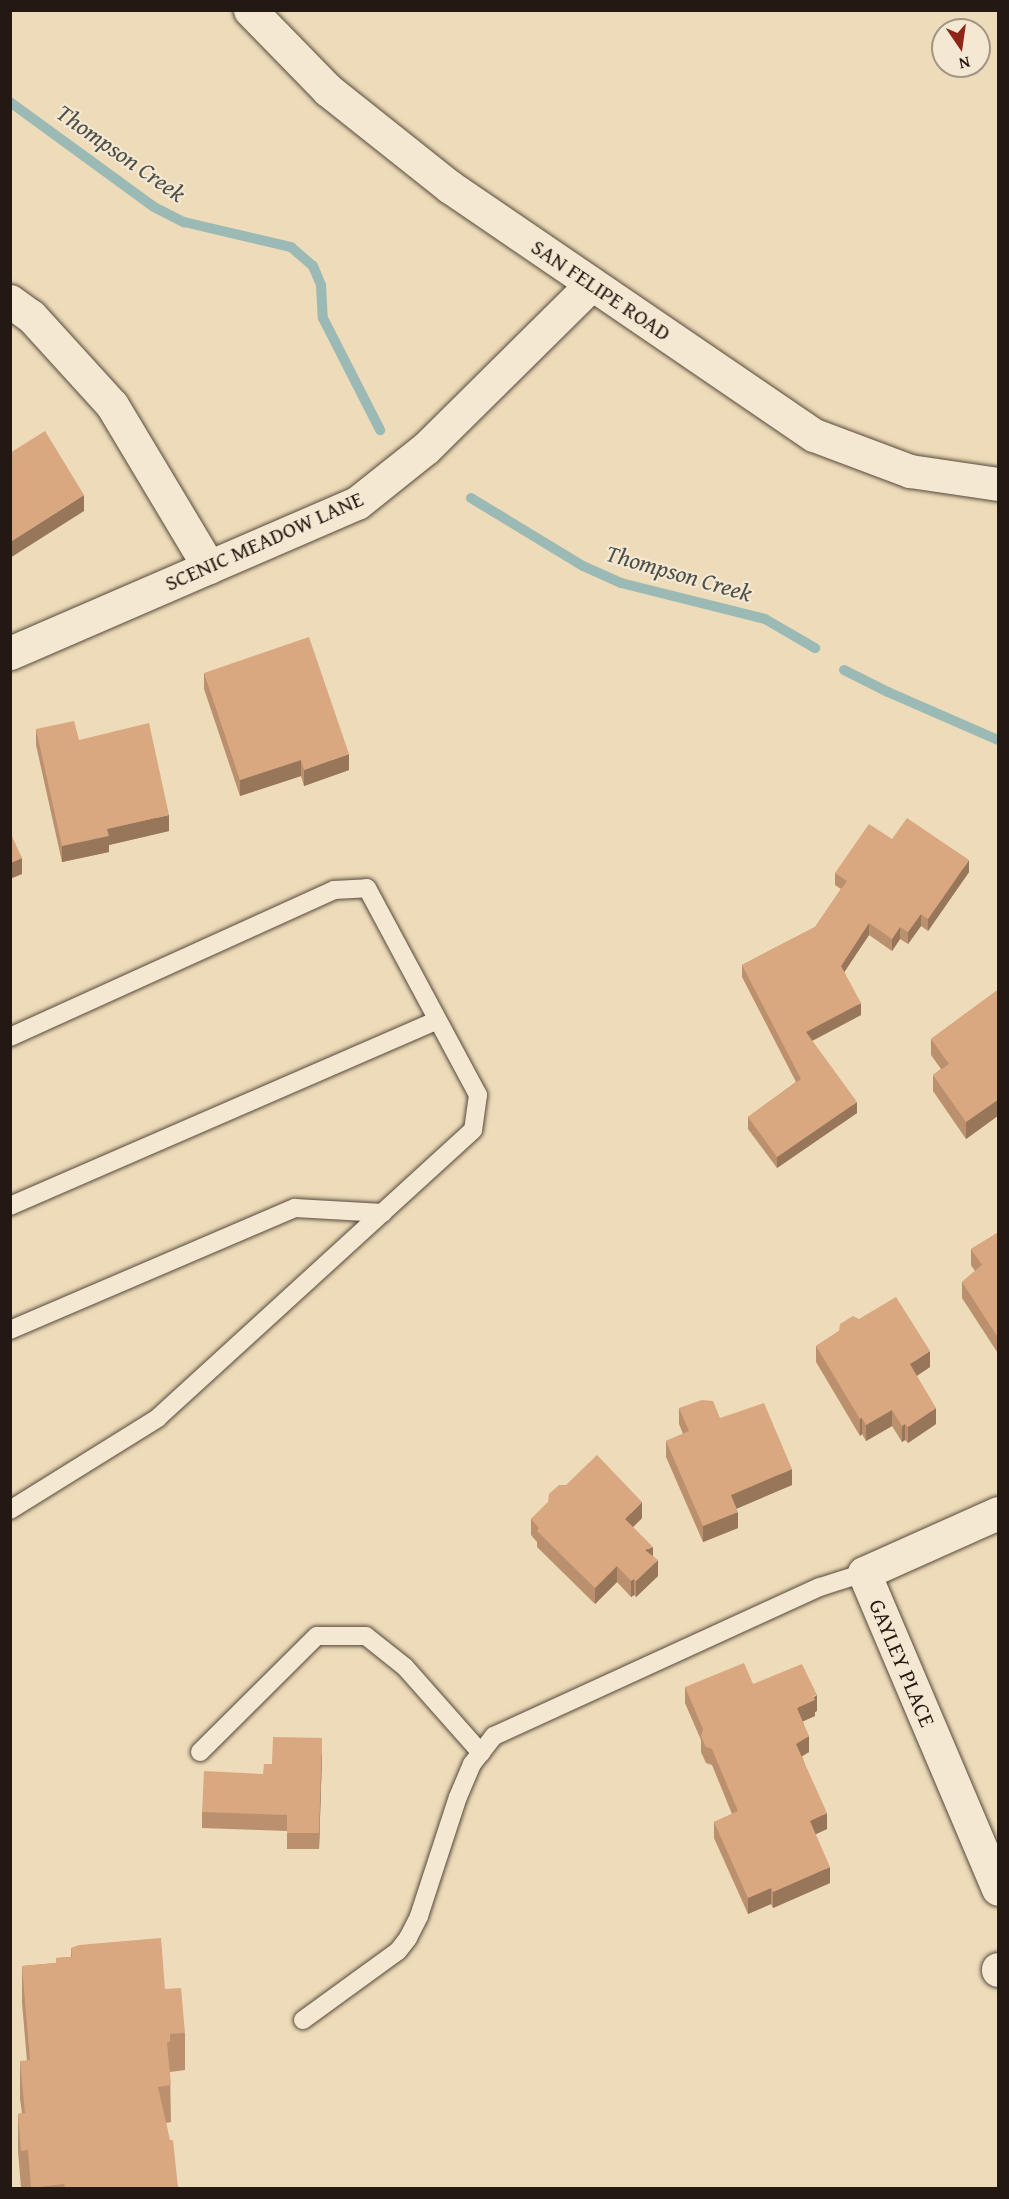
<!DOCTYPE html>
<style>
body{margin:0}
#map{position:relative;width:1009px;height:2199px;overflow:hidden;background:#eedbb9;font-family:"Gentium Book Plus",serif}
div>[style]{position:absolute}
.stream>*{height:10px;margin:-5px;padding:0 5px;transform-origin:5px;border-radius:5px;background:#9bbab5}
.roads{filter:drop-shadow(0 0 2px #564a3c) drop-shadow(0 0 2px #564a3c)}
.lane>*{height:18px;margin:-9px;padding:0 9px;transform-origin:9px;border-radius:9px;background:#f4e8d2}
.street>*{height:33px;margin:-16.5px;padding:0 16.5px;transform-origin:16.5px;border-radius:16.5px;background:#f4e8d2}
.secondary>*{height:33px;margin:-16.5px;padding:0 16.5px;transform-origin:16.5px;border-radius:16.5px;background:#f4e8d2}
.wall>*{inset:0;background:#bb906f}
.shaded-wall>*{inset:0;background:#98765a}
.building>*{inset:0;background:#d9a881}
span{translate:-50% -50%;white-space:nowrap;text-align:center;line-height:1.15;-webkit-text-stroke:4.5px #f4e8d2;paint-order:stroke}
.street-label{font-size:22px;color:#241912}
.water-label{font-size:24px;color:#4e514b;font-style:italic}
.frame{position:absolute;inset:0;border:12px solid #241912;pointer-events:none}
.north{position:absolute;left:931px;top:18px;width:60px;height:60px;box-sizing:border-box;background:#f4e8d2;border:2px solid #a19585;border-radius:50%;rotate:167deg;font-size:16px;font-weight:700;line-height:24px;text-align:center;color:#241912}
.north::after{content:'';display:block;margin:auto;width:21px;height:27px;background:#8f2418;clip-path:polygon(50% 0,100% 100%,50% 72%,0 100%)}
</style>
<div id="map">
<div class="stream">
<i style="left:10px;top:102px;width:178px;rotate:36.1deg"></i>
<i style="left:154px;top:207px;width:34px;rotate:27deg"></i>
<i style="left:184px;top:222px;width:110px;rotate:13.2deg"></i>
<i style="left:291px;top:247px;width:29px;rotate:41deg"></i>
<i style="left:313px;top:266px;width:21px;rotate:67deg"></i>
<i style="left:321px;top:285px;width:33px;rotate:87deg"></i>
<i style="left:323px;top:318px;width:126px;rotate:63deg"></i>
<i style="left:471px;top:498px;width:131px;rotate:31.3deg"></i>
<i style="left:583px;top:566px;width:42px;rotate:24.1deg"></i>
<i style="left:621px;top:583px;width:148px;rotate:14deg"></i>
<i style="left:765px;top:619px;width:58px;rotate:30.1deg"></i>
<i style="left:844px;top:670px;width:49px;rotate:26.6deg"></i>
<i style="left:888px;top:692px;width:120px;rotate:23.6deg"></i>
</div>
<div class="roads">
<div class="lane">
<i style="left:10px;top:1037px;width:356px;rotate:-24.4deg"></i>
<i style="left:334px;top:890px;width:33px;rotate:-3deg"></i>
<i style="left:367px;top:888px;width:235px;rotate:61.8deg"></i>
<i style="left:478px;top:1095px;width:35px;rotate:98deg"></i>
<i style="left:473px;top:1130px;width:427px;rotate:137.6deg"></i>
<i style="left:158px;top:1418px;width:174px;rotate:148.1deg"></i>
<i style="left:10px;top:1206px;width:466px;rotate:-23.5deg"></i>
<i style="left:10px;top:1330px;width:310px;rotate:-23.2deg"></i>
<i style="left:295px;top:1208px;width:88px;rotate:3.3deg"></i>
<i style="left:200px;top:1752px;width:165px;rotate:-44.8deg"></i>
<i style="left:317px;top:1636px;width:49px"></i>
<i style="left:366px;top:1636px;width:50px;rotate:38.5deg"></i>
<i style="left:405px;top:1667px;width:115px;rotate:48.5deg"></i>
<i style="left:303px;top:2020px;width:117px;rotate:-36deg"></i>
<i style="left:398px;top:1951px;width:16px;rotate:-52deg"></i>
<i style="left:408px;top:1938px;width:25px;rotate:-63deg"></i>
<i style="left:419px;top:1916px;width:125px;rotate:-71.9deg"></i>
<i style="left:458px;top:1797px;width:36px;rotate:-67deg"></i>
<i style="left:472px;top:1764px;width:36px;rotate:-52deg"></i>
<i style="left:494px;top:1736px;width:358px;rotate:-24.6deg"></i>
<i style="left:820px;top:1587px;width:46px;rotate:-17.7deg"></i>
</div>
<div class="street">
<i style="left:10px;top:301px;width:26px;rotate:36deg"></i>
<i style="left:31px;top:316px;width:120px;rotate:47.7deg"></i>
<i style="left:112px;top:405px;width:189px;rotate:59.1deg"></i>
<i style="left:10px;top:653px;width:378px;rotate:-23.4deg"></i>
<i style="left:357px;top:503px;width:88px;rotate:-38.6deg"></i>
<i style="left:426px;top:448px;width:233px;rotate:-44.7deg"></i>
<i style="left:998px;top:1513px;width:147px;rotate:155.9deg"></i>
<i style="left:864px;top:1573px;width:343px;rotate:67deg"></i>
<i style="left:998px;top:1970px;width:1px;rotate:-90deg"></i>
</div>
<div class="secondary">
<i style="left:250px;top:10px;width:112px;rotate:45.7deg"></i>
<i style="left:328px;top:90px;width:156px;rotate:38.5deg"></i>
<i style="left:450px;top:187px;width:440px;rotate:34.3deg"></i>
<i style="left:814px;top:435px;width:103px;rotate:20.6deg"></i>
<i style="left:910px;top:471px;width:89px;rotate:8.4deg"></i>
</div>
</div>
<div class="wall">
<i style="clip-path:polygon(204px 673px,349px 770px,304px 786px,301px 776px,240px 796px,204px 689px)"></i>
<i style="clip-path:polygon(36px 729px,79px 740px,169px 831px,109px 845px,109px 852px,62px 862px,36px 745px)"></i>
<i style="clip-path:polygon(892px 839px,969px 872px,928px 931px,921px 926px,908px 944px,900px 939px,892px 951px,869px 935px,844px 972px,861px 1015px,812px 1041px,857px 1113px,777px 1168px,748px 1129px,748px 1117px,796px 1082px,742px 977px,742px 965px,815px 927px,841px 889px,835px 885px,835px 873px)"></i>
<i style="clip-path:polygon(999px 989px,999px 1115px,966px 1139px,933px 1091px,933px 1075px,941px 1069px,931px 1055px,931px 1039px)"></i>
<i style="clip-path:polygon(999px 1232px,999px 1355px,962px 1298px,962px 1282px,975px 1271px,971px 1265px,971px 1249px)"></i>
<i style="clip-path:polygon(839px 1331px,930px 1367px,917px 1376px,936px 1424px,908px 1443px,905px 1440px,902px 1442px,892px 1426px,866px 1441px,862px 1434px,860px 1436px,816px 1362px,816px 1346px)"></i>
<i style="clip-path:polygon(679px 1408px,720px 1418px,792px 1485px,736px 1509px,738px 1528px,703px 1542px,666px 1457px,666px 1441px,683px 1434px,679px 1424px)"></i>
<i style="clip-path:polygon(566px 1485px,642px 1518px,633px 1527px,653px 1556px,658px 1576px,636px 1597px,634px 1595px,631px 1597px,617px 1582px,595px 1604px,537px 1547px,537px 1542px,531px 1535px,531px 1519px)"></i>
<i style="clip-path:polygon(685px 1687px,817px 1711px,815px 1712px,815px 1716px,803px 1721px,809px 1752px,802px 1756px,827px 1829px,815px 1834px,830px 1883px,773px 1908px,771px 1904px,748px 1914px,714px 1838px,714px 1822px,732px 1814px,712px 1765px,706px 1763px,701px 1752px,701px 1740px,685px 1703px)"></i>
<i style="clip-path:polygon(322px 1755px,319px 1849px,287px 1849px,287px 1831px,202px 1828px,202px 1812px,263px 1774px,272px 1764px)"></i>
<i style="clip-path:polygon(71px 1948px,165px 1989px,185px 2033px,185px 2070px,170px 2072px,171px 2122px,166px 2123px,178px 2188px,21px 2188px,18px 2151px,18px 2114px,22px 2113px,20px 2099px,20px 2061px,27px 2061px,22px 2003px,22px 1966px,56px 1963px,56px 1958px,71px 1957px)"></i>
</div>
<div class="shaded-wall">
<i style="clip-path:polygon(84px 495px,84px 511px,10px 558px,10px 542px)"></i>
<i style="clip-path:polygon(349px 754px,349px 770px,304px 786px,304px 770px)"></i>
<i style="clip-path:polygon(301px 760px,301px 776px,240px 796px,240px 780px)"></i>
<i style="clip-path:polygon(169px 815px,169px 831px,109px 845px,109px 852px,62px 862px,62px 846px,107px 829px)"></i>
<i style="clip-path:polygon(22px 858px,22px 874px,10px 879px,10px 863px)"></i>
<i style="clip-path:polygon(969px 860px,969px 872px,928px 931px,928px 919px)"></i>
<i style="clip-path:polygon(921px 914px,921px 926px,908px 944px,908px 932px)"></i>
<i style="clip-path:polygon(869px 923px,869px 935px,841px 977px,841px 966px)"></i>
<i style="clip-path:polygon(900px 927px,900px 939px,892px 951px,892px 939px)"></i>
<i style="clip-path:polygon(861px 1003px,861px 1015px,806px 1044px,806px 1032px)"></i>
<i style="clip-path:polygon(999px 1099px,999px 1115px,966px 1139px,966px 1122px)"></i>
<i style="clip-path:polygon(857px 1102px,857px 1113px,777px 1168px,777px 1157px)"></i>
<i style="clip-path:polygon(930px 1351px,930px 1367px,910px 1380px,910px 1364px)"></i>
<i style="clip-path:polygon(936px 1408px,936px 1424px,908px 1443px,908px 1427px)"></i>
<i style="clip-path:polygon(892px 1410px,892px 1426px,866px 1441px,866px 1425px)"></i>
<i style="clip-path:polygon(862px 1418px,862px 1434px,860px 1436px,860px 1419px)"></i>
<i style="clip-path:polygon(905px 1424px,905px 1440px,902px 1442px,902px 1426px)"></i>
<i style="clip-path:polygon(792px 1469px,792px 1485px,731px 1511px,731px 1495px)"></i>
<i style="clip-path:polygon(642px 1502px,642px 1518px,625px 1535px,625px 1519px)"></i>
<i style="clip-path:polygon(738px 1512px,738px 1528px,703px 1542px,703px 1526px)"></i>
<i style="clip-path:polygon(653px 1547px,653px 1563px,645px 1550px)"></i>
<i style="clip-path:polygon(658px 1560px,658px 1576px,636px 1597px,636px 1581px)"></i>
<i style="clip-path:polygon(617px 1566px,617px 1582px,595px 1604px,595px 1588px)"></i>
<i style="clip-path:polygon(634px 1579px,634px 1595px,631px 1597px,631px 1581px)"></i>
<i style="clip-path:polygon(817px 1695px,817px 1711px,815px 1712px,815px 1716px,797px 1724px,797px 1708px)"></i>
<i style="clip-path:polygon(809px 1736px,809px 1752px,796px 1760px,796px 1744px)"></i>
<i style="clip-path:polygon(322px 1738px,322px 1755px,319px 1849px,319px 1833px)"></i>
<i style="clip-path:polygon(827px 1813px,827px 1829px,810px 1837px,810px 1821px)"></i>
<i style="clip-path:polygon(830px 1867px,830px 1883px,773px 1908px,773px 1892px)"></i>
<i style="clip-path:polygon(771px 1888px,771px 1904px,748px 1914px,748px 1898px)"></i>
</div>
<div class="building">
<i style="clip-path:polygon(45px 431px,84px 495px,10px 542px,10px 453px)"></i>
<i style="clip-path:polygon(309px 637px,349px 754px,304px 770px,301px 760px,240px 780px,204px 673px)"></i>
<i style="clip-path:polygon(74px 721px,79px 740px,149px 723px,169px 815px,107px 829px,109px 836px,62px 846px,36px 729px)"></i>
<i style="clip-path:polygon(907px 818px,969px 860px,928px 919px,921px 914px,908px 932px,900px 927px,892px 939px,869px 923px,841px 966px,861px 1003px,806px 1032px,857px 1102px,777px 1157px,748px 1117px,801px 1079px,742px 965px,815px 927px,847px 881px,835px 873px,869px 824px,892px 839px)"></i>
<i style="clip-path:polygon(10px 832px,22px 858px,10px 863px)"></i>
<i style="clip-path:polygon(999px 989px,999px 1099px,966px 1122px,933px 1075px,949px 1064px,931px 1039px)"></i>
<i style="clip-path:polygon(999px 1232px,999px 1339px,962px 1282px,982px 1265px,971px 1249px)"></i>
<i style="clip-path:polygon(896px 1297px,930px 1351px,910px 1364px,936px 1408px,908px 1427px,905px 1424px,902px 1426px,892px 1410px,866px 1425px,862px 1418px,860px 1419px,816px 1346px,839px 1331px,840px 1324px,853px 1316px,859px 1319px)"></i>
<i style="clip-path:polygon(702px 1400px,713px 1401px,720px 1418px,764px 1403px,792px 1469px,731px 1495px,738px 1512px,703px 1526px,666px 1441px,689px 1431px,679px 1408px)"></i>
<i style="clip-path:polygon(597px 1455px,642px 1502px,625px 1519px,653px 1547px,645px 1550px,658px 1560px,636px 1581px,634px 1579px,631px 1581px,617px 1566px,595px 1588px,537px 1531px,539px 1528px,531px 1519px,548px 1502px,549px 1494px,559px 1485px,566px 1485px)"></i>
<i style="clip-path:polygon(744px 1663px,753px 1684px,802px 1664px,817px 1695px,813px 1696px,815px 1700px,797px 1708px,809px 1736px,796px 1744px,827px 1813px,810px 1821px,830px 1867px,773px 1892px,771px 1888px,748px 1898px,714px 1822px,738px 1811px,712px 1749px,706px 1747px,701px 1736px,703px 1729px,685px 1687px)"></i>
<i style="clip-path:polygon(273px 1737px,322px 1738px,319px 1833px,287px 1833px,287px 1815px,202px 1812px,204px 1771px,263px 1774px,264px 1764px,272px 1764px)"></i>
<i style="clip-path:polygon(161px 1938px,165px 1989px,181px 1988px,185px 2033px,170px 2034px,170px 2042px,167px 2042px,171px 2085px,158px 2087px,170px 2140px,173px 2140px,178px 2188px,65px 2188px,64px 2184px,31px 2188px,28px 2150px,21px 2151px,18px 2114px,25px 2113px,20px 2061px,30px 2060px,22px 1966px,56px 1963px,56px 1958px,72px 1957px,71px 1948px,79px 1945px)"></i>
</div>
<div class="street-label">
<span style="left:601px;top:290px;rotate:34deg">SAN FELIPE ROAD</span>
<span style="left:264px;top:541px;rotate:-24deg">SCENIC MEADOW LANE</span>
<span style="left:902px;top:1663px;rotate:67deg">GAYLEY PLACE</span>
</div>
<div class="water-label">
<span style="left:121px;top:153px;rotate:35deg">Thompson Creek</span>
<span style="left:679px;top:573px;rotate:16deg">Thompson Creek</span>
</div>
<div class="frame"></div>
<div class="north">N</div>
</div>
